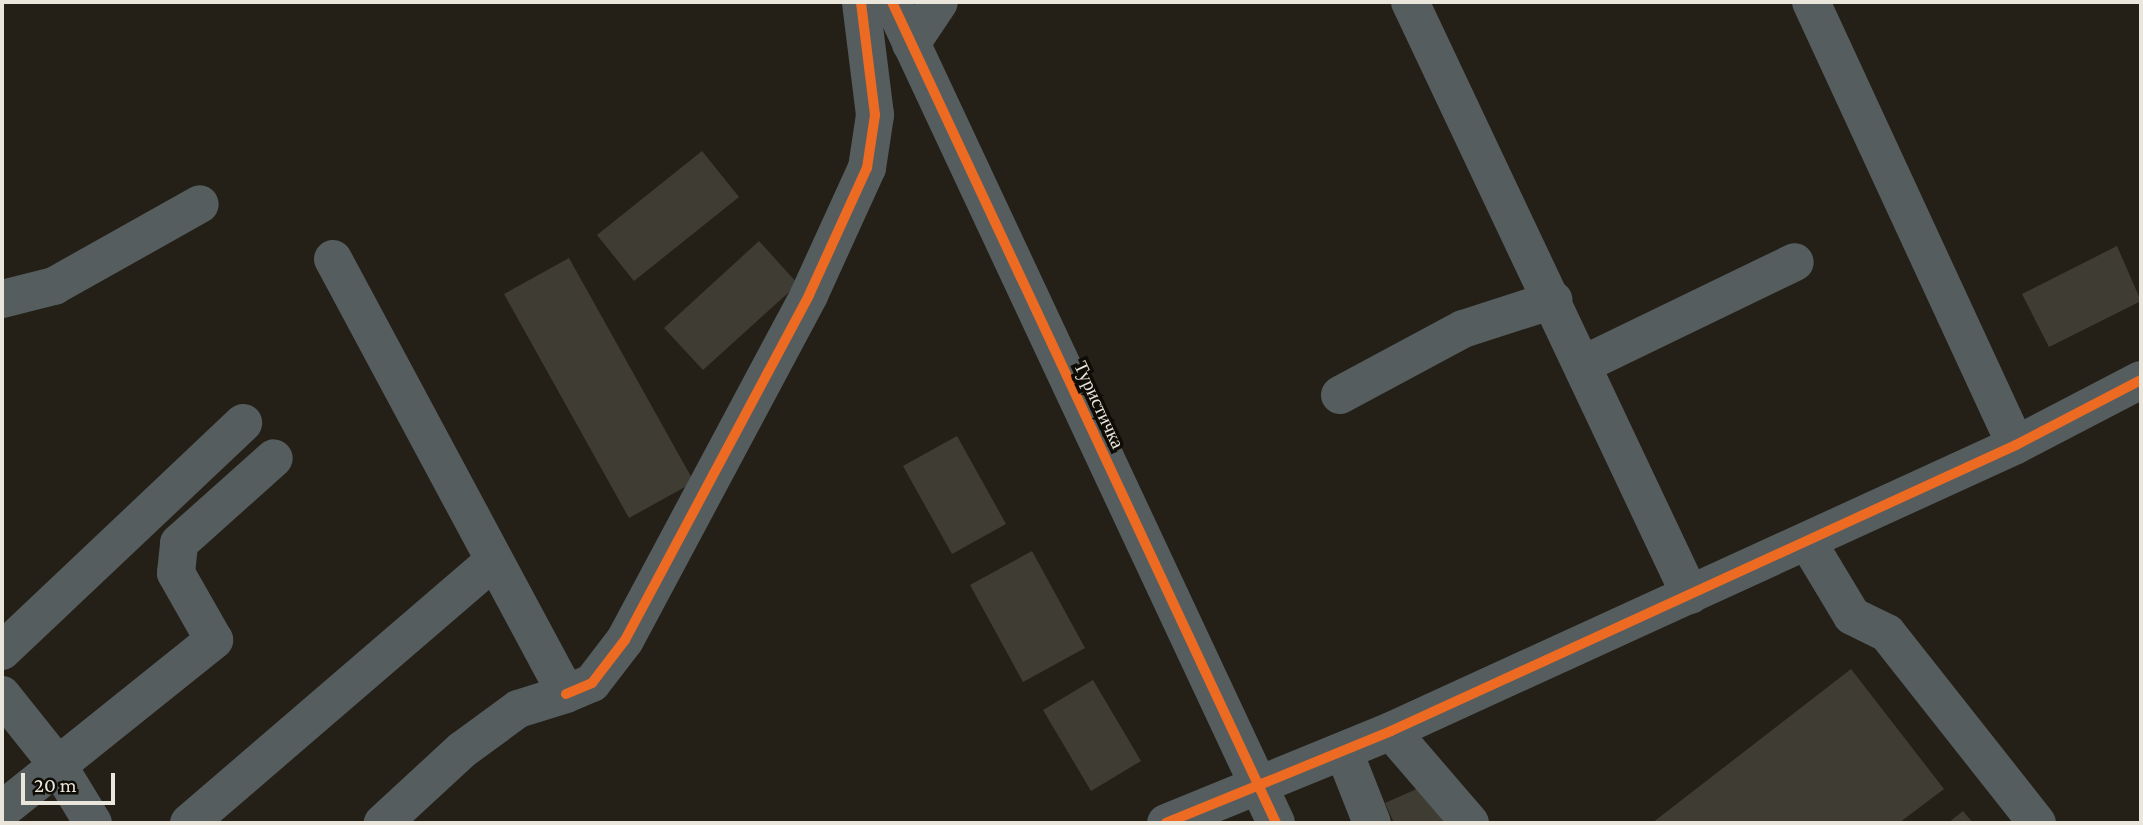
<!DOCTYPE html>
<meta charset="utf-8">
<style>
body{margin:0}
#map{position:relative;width:2143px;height:825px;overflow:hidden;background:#242017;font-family:"Crimson Pro",serif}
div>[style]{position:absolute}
.building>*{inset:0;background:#3f3c34}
.minor>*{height:38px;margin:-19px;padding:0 19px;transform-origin:19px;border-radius:19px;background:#555d5e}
.cycleway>*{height:10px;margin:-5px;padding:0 5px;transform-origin:5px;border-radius:5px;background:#ed6a23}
span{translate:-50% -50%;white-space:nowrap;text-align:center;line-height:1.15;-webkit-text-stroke:7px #0f0c06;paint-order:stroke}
.street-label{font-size:19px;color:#eae6db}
.frame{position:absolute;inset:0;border:4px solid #eae6db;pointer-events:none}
.scale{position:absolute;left:21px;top:773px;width:94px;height:32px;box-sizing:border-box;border:4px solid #eae6db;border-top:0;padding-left:9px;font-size:21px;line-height:24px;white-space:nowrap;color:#eae6db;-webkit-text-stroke:5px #0f0c06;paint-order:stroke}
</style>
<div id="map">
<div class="building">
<i style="clip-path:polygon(702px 151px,739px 197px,634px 281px,597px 235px)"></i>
<i style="clip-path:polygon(759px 241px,798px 284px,703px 370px,664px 328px)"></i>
<i style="clip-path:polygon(2117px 246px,2141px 301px,2049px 347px,2022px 294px)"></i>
<i style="clip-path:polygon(569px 258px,694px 482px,629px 518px,504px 294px)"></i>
<i style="clip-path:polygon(957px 436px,1006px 524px,952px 554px,903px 466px)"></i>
<i style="clip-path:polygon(1032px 551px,1085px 648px,1023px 682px,970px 585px)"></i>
<i style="clip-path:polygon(1851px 669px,1944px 789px,1899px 823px,1652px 823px)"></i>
<i style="clip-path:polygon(1093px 680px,1141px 761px,1091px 791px,1043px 710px)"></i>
<i style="clip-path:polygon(1430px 783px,1448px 823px,1394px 823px,1385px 803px)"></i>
<i style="clip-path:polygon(1963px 811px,1973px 823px,1948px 823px)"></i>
</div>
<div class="minor">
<i style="left:892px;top:2px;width:906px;rotate:64.93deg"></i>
<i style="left:1410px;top:2px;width:656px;rotate:64.72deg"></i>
<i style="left:1811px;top:2px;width:488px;rotate:65.2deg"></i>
<i style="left:911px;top:44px;width:50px;rotate:-56.3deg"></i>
<i style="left:333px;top:259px;width:493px;rotate:61.8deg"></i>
<i style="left:566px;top:694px;width:50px;rotate:162.6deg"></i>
<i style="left:518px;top:709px;width:69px;rotate:143.8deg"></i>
<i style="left:462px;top:750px;width:108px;rotate:137.3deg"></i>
<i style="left:2px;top:299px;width:54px;rotate:-14deg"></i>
<i style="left:54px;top:286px;width:167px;rotate:-29.3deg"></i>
<i style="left:1584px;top:364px;width:234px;rotate:-25.8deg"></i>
<i style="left:1340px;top:395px;width:140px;rotate:-28.2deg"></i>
<i style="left:1463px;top:329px;width:95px;rotate:-17.9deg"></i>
<i style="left:1807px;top:541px;width:87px;rotate:59deg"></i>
<i style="left:1852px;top:616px;width:39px;rotate:26deg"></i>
<i style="left:1887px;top:633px;width:242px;rotate:51.7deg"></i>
<i style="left:2px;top:651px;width:332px;rotate:-43.4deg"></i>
<i style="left:566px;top:694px;width:28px;rotate:-23deg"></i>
<i style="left:592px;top:683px;width:54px;rotate:-52.5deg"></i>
<i style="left:625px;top:640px;width:391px;rotate:-61.9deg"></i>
<i style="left:809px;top:295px;width:140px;rotate:-65.5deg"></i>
<i style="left:867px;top:168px;width:54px;rotate:-81.4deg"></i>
<i style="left:875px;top:115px;width:114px;rotate:-97.1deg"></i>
<i style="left:2px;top:695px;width:88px;rotate:51.4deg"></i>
<i style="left:57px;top:764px;width:69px;rotate:58.6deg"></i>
<i style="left:1391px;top:731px;width:121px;rotate:49.3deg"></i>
<i style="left:1344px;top:752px;width:76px;rotate:68.5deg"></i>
<i style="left:2px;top:810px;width:272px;rotate:-38.7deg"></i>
<i style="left:214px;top:640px;width:77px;rotate:-119.6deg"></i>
<i style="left:176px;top:573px;width:30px;rotate:-84deg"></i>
<i style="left:179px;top:543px;width:127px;rotate:-41.8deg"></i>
<i style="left:189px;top:823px;width:402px;rotate:-40.7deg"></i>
<i style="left:1166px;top:823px;width:243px;rotate:-22.2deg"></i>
<i style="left:1391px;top:731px;width:687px;rotate:-24.59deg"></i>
<i style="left:2016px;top:445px;width:141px;rotate:-27.5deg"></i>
</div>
<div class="cycleway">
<i style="left:892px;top:2px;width:906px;rotate:64.93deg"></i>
<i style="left:566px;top:694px;width:28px;rotate:-23deg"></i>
<i style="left:592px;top:683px;width:54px;rotate:-52.5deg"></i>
<i style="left:625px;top:640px;width:391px;rotate:-61.9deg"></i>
<i style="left:809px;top:295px;width:140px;rotate:-65.5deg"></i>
<i style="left:867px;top:168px;width:54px;rotate:-81.4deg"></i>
<i style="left:875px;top:115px;width:114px;rotate:-97.1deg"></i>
<i style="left:1166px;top:823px;width:243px;rotate:-22.2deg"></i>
<i style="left:1391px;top:731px;width:687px;rotate:-24.59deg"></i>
<i style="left:2016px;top:445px;width:141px;rotate:-27.5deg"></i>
</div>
<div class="street-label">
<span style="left:1099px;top:405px;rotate:65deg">Туристичка</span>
</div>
<div class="frame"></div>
<div class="scale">20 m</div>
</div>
